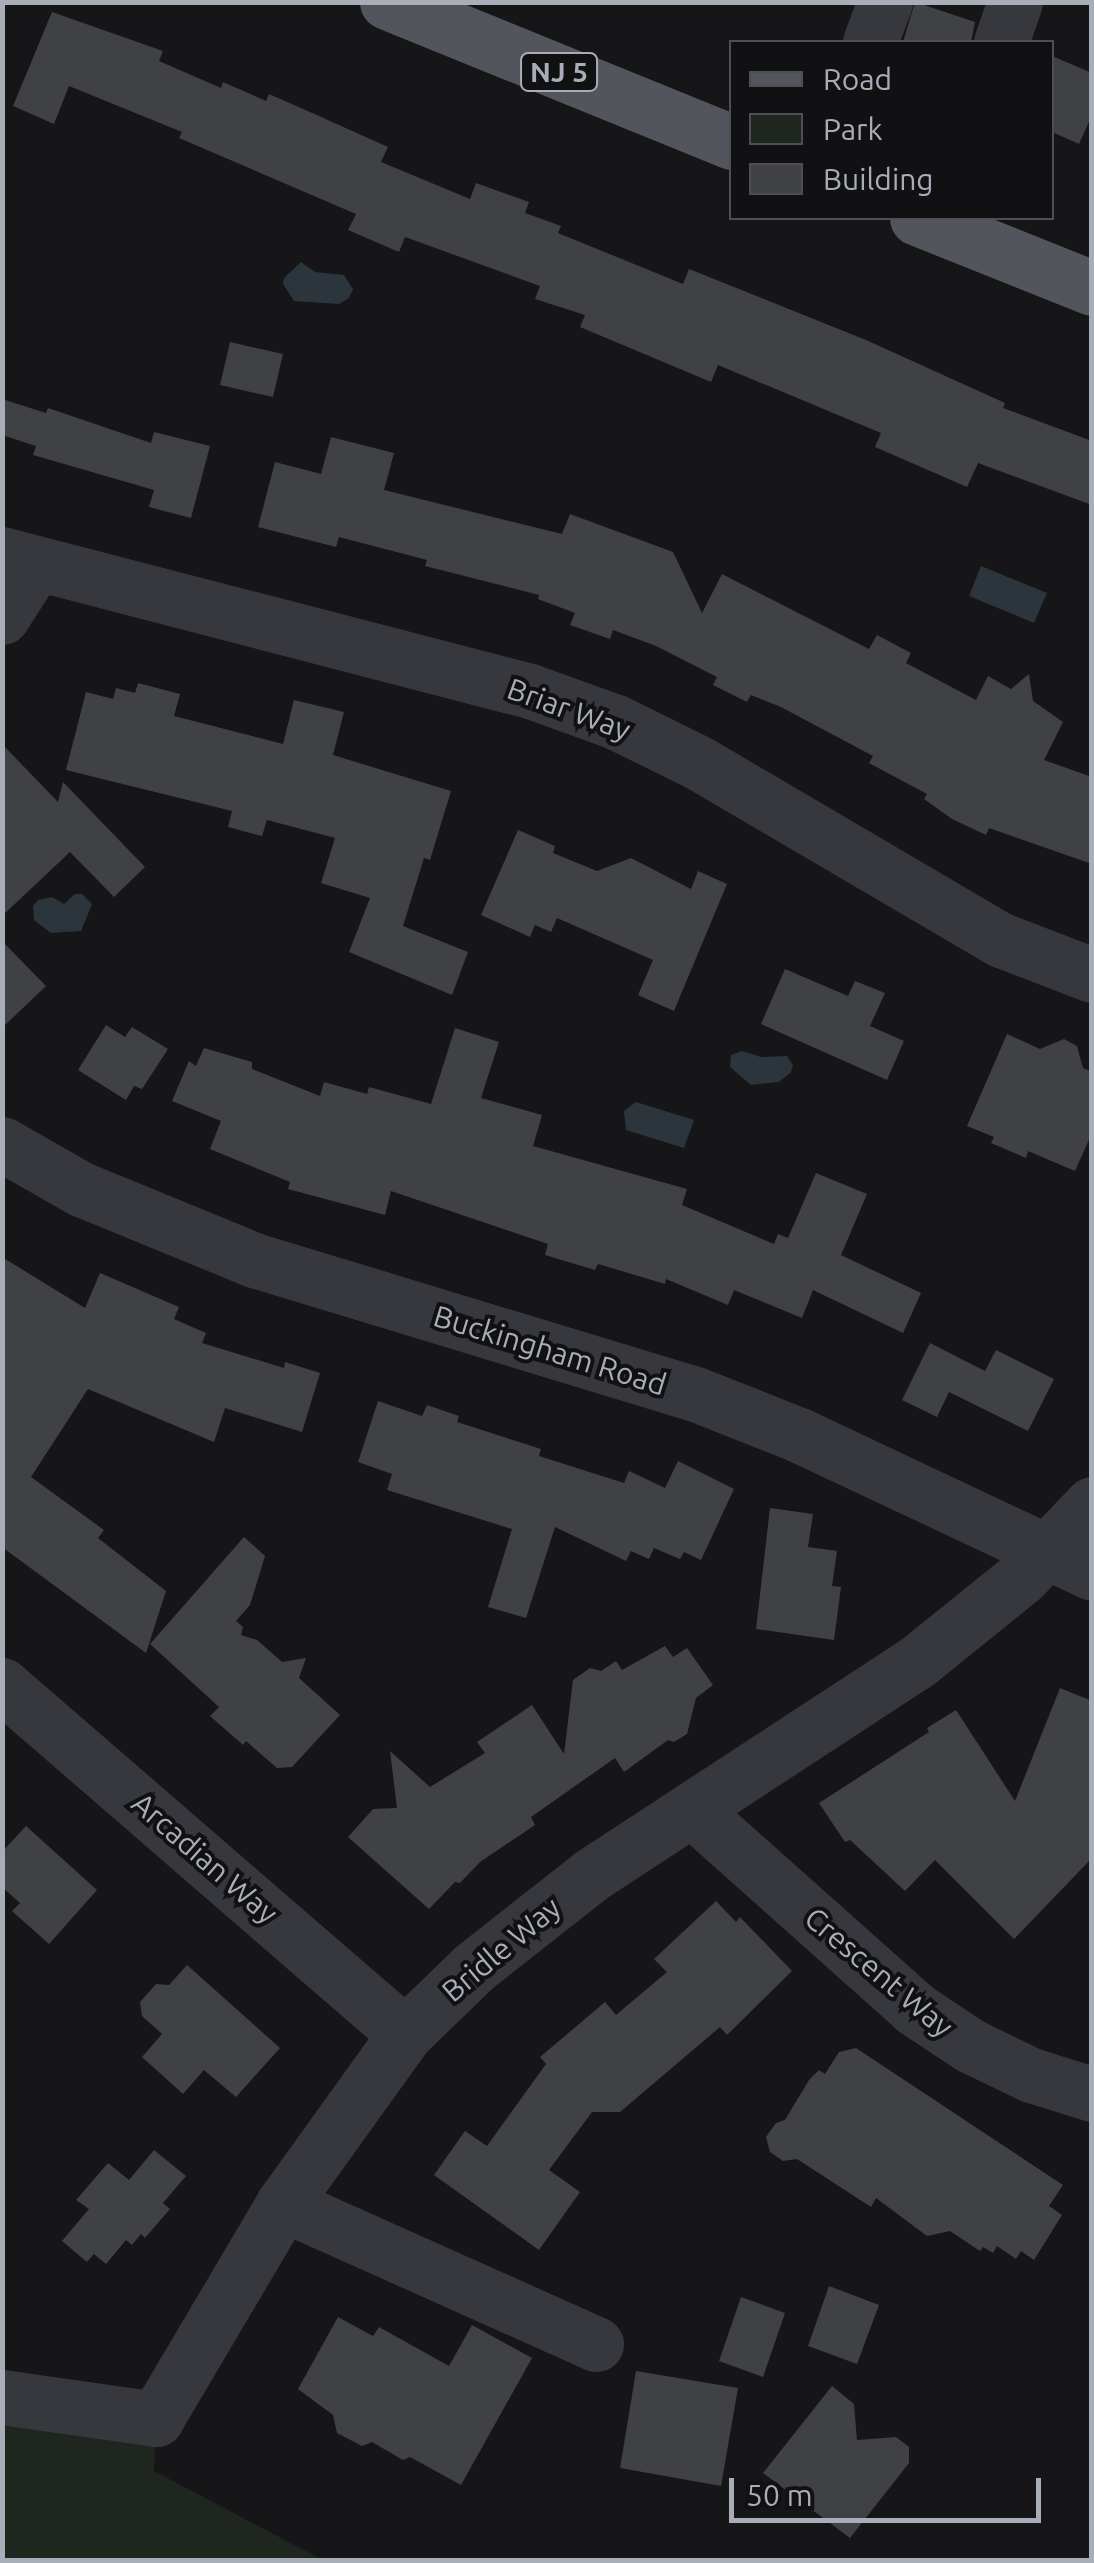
<!DOCTYPE html>
<style>
body{margin:0}
#map{position:relative;width:1094px;height:2563px;overflow:hidden;background:#161618;font-family:Ubuntu,sans-serif}
div>[style]{position:absolute}
.green>*{inset:0;background:#1e261f}
.water>*{inset:0;background:#2c353c}
.building>*{inset:0;background:#404145}
.minor>*{height:55px;margin:-27.5px;padding:0 27.5px;transform-origin:27.5px;border-radius:27.5px;background:#37383d}
.major>*{height:55px;margin:-27.5px;padding:0 27.5px;transform-origin:27.5px;border-radius:27.5px;background:#53555c}
span{translate:-50% -50%;white-space:nowrap;text-align:center;line-height:1.15;-webkit-text-stroke:8px #111113;paint-order:stroke}
.shield-label span{padding:2px 8px;background:#111113;border:2px solid;border-radius:8px;-webkit-text-stroke-width:0}
.shield-label{font-size:28px;color:#a8adb8;font-weight:700}
.street-label{font-size:30px;color:#a8adb8}
.frame{position:absolute;inset:0;border:5px solid #a8adb8;pointer-events:none}
.legend{position:absolute;left:729px;top:40px;width:325px;height:180px;box-sizing:border-box;background:#111113;border:2px solid #4d4f55;margin:0;padding:12px 18px;list-style:none;font-size:30px;color:#a8adb8}
.legend li{display:flex;align-items:center;gap:20px;height:50px}
.legend b{width:50px;border:2px solid #4d4f55}
.scale{position:absolute;left:729px;top:2478px;width:312px;height:45px;box-sizing:border-box;border:5px solid #a8adb8;border-top:0;padding-left:12px;font-size:30px;line-height:35px;white-space:nowrap;color:#a8adb8;-webkit-text-stroke:8px #111113;paint-order:stroke}
</style>
<div id="map">
<div class="green">
<i style="clip-path:polygon(2px 2397px,156px 2419px,154px 2471px,323px 2560px,3px 2560px)"></i>
</div>
<div class="water">
<i style="clip-path:polygon(301px 262px,315px 272px,344px 275px,353px 289px,349px 298px,339px 304px,294px 301px,283px 284px,284px 278px)"></i>
<i style="clip-path:polygon(981px 566px,1047px 593px,1034px 623px,969px 596px)"></i>
<i style="clip-path:polygon(75px 894px,82px 894px,92px 904px,81px 931px,51px 933px,34px 920px,33px 906px,38px 900px,52px 897px,64px 904px)"></i>
<i style="clip-path:polygon(742px 1051px,761px 1057px,787px 1056px,793px 1065px,791px 1072px,779px 1082px,751px 1085px,730px 1067px,731px 1055px)"></i>
<i style="clip-path:polygon(636px 1102px,694px 1120px,684px 1148px,626px 1130px,624px 1111px)"></i>
</div>
<div class="building">
<i style="clip-path:polygon(915px 2px,975px 22px,971px 42px,903px 42px)"></i>
<i style="clip-path:polygon(52px 12px,163px 51px,159px 61px,221px 88px,223px 82px,266px 101px,269px 94px,310px 112px,388px 147px,381px 162px,470px 199px,476px 183px,529px 202px,525px 213px,561px 226px,558px 233px,683px 284px,689px 269px,866px 340px,1005px 403px,1003px 408px,1092px 441px,1092px 505px,978px 463px,967px 487px,875px 447px,881px 433px,718px 365px,711px 382px,580px 327px,585px 315px,535px 299px,540px 286px,405px 237px,399px 252px,348px 230px,356px 214px,179px 138px,182px 132px,69px 86px,54px 124px,13px 106px)"></i>
<i style="clip-path:polygon(1052px 56px,1092px 73px,1092px 115px,1079px 144px,1052px 132px)"></i>
<i style="clip-path:polygon(230px 342px,283px 354px,273px 397px,220px 385px)"></i>
<i style="clip-path:polygon(2px 399px,46px 413px,48px 408px,151px 443px,154px 432px,210px 446px,191px 518px,149px 507px,154px 490px,33px 455px,36px 446px,2px 435px)"></i>
<i style="clip-path:polygon(331px 437px,394px 453px,384px 490px,562px 534px,570px 514px,673px 552px,702px 613px,722px 574px,869px 649px,877px 635px,911px 653px,906px 663px,976px 700px,988px 676px,1011px 689px,1029px 674px,1033px 701px,1063px 722px,1044px 760px,1092px 777px,1092px 864px,989px 828px,986px 835px,952px 819px,924px 799px,927px 794px,869px 763px,873px 756px,781px 707px,751px 695px,747px 702px,713px 685px,717px 677px,656px 646px,613px 630px,610px 639px,570px 625px,575px 613px,538px 599px,539px 595px,425px 566px,427px 560px,339px 537px,336px 547px,258px 527px,275px 462px,321px 474px)"></i>
<i style="clip-path:polygon(138px 683px,180px 694px,174px 716px,283px 744px,294px 700px,344px 712px,333px 755px,451px 791px,430px 860px,424px 858px,403px 926px,468px 952px,452px 995px,349px 952px,370px 898px,321px 883px,335px 838px,267px 820px,262px 836px,228px 827px,232px 811px,66px 770px,86px 692px,113px 699px,116px 688px,135px 693px)"></i>
<i style="clip-path:polygon(2px 744px,58px 802px,63px 782px,145px 867px,114px 897px,70px 852px,2px 916px)"></i>
<i style="clip-path:polygon(518px 830px,555px 846px,553px 853px,597px 871px,631px 858px,691px 889px,698px 871px,727px 884px,674px 1011px,638px 995px,653px 960px,557px 918px,551px 932px,535px 925px,530px 937px,481px 915px)"></i>
<i style="clip-path:polygon(2px 941px,46px 986px,2px 1028px)"></i>
<i style="clip-path:polygon(785px 969px,848px 996px,855px 981px,885px 993px,870px 1026px,904px 1041px,887px 1080px,761px 1024px)"></i>
<i style="clip-path:polygon(106px 1025px,125px 1037px,132px 1027px,168px 1049px,142px 1089px,134px 1086px,126px 1100px,78px 1070px)"></i>
<i style="clip-path:polygon(455px 1028px,499px 1042px,481px 1098px,542px 1115px,533px 1146px,687px 1189px,682px 1205px,774px 1244px,778px 1234px,788px 1238px,816px 1173px,867px 1194px,841px 1255px,921px 1293px,903px 1333px,813px 1290px,802px 1318px,734px 1290px,728px 1305px,666px 1279px,665px 1284px,598px 1264px,595px 1270px,545px 1255px,548px 1244px,391px 1191px,385px 1215px,288px 1189px,290px 1182px,210px 1149px,221px 1121px,172px 1101px,189px 1061px,196px 1066px,204px 1048px,252px 1062px,252px 1069px,320px 1096px,324px 1082px,367px 1094px,369px 1087px,431px 1104px)"></i>
<i style="clip-path:polygon(1007px 1034px,1040px 1049px,1064px 1039px,1077px 1046px,1083px 1068px,1092px 1072px,1092px 1133px,1075px 1171px,1028px 1151px,1026px 1158px,991px 1143px,994px 1137px,967px 1126px)"></i>
<i style="clip-path:polygon(2px 1257px,85px 1308px,100px 1273px,179px 1307px,174px 1319px,206px 1333px,202px 1343px,284px 1368px,285px 1362px,320px 1373px,302px 1432px,225px 1408px,214px 1442px,88px 1389px,31px 1477px,104px 1530px,98px 1538px,166px 1591px,146px 1653px,2px 1547px)"></i>
<i style="clip-path:polygon(930px 1343px,985px 1371px,996px 1350px,1054px 1379px,1028px 1431px,949px 1392px,937px 1417px,902px 1400px)"></i>
<i style="clip-path:polygon(378px 1401px,422px 1416px,427px 1405px,459px 1416px,457px 1422px,541px 1449px,539px 1456px,624px 1483px,629px 1471px,665px 1488px,678px 1461px,734px 1489px,701px 1560px,684px 1552px,680px 1559px,654px 1548px,649px 1559px,631px 1551px,626px 1561px,555px 1527px,526px 1618px,488px 1607px,512px 1529px,387px 1490px,392px 1474px,358px 1462px)"></i>
<i style="clip-path:polygon(770px 1508px,813px 1514px,808px 1547px,837px 1551px,832px 1586px,841px 1587px,834px 1640px,756px 1629px)"></i>
<i style="clip-path:polygon(244px 1537px,265px 1556px,250px 1605px,236px 1621px,243px 1627px,241px 1635px,257px 1640px,282px 1662px,306px 1658px,299px 1678px,340px 1715px,292px 1767px,277px 1768px,246px 1741px,243px 1745px,210px 1716px,219px 1707px,150px 1644px)"></i>
<i style="clip-path:polygon(665px 1646px,673px 1657px,687px 1648px,713px 1685px,696px 1698px,687px 1734px,674px 1742px,668px 1740px,624px 1772px,615px 1758px,531px 1817px,535px 1825px,480px 1862px,460px 1883px,455px 1882px,429px 1909px,348px 1837px,373px 1809px,397px 1808px,390px 1751px,430px 1787px,485px 1753px,477px 1742px,532px 1705px,564px 1754px,573px 1680px,590px 1668px,601px 1671px,616px 1661px,622px 1670px)"></i>
<i style="clip-path:polygon(1060px 1688px,1092px 1701px,1092px 1858px,1014px 1939px,935px 1860px,905px 1891px,850px 1840px,845px 1842px,819px 1803px,929px 1732px,927px 1728px,956px 1710px,1015px 1801px)"></i>
<i style="clip-path:polygon(26px 1826px,97px 1890px,49px 1944px,12px 1911px,20px 1903px,2px 1887px,2px 1852px)"></i>
<i style="clip-path:polygon(716px 1901px,736px 1922px,740px 1917px,792px 1971px,727px 2035px,720px 2027px,620px 2112px,592px 2112px,549px 2170px,580px 2192px,539px 2250px,434px 2175px,465px 2131px,487px 2146px,546px 2064px,540px 2057px,605px 2002px,616px 2015px,667px 1972px,654px 1959px)"></i>
<i style="clip-path:polygon(187px 1965px,280px 2048px,236px 2097px,204px 2070px,183px 2094px,142px 2057px,162px 2034px,142px 2016px,140px 2002px,156px 1984px,169px 1985px)"></i>
<i style="clip-path:polygon(856px 2048px,1063px 2185px,1049px 2206px,1062px 2215px,1034px 2260px,1021px 2251px,1016px 2259px,997px 2246px,993px 2253px,983px 2247px,980px 2251px,950px 2231px,927px 2236px,876px 2198px,871px 2207px,797px 2159px,783px 2161px,770px 2152px,766px 2137px,776px 2123px,785px 2120px,809px 2080px,819px 2070px,825px 2074px,839px 2052px)"></i>
<i style="clip-path:polygon(154px 2150px,186px 2176px,163px 2203px,170px 2209px,145px 2238px,141px 2234px,132px 2245px,126px 2240px,106px 2264px,94px 2254px,87px 2262px,62px 2241px,89px 2209px,76px 2200px,108px 2163px,129px 2180px)"></i>
<i style="clip-path:polygon(829px 2286px,879px 2305px,857px 2364px,808px 2346px)"></i>
<i style="clip-path:polygon(741px 2297px,785px 2313px,763px 2377px,719px 2361px)"></i>
<i style="clip-path:polygon(338px 2317px,373px 2336px,379px 2327px,449px 2366px,472px 2325px,532px 2358px,461px 2485px,410px 2457px,403px 2460px,372px 2442px,362px 2446px,337px 2433px,333px 2415px,298px 2389px)"></i>
<i style="clip-path:polygon(636px 2371px,738px 2388px,721px 2486px,620px 2468px)"></i>
<i style="clip-path:polygon(832px 2386px,854px 2404px,857px 2440px,896px 2437px,909px 2447px,909px 2463px,850px 2538px,763px 2473px)"></i>
</div>
<div class="minor">
<i style="left:870px;top:42px;width:43px;rotate:-69.4deg"></i>
<i style="left:1001px;top:42px;width:42px;rotate:-70.7deg"></i>
<i style="left:2px;top:554px;width:545px;rotate:14.55deg"></i>
<i style="left:530px;top:691px;width:91px;rotate:19.8deg"></i>
<i style="left:616px;top:722px;width:93px;rotate:26.3deg"></i>
<i style="left:699px;top:763px;width:350px;rotate:30.4deg"></i>
<i style="left:1001px;top:940px;width:97px;rotate:21deg"></i>
<i style="left:2px;top:617px;width:63px;rotate:-57.3deg"></i>
<i style="left:2px;top:1144px;width:91px;rotate:29.7deg"></i>
<i style="left:81px;top:1189px;width:187px;rotate:22.3deg"></i>
<i style="left:254px;top:1260px;width:459px;rotate:16.9deg"></i>
<i style="left:693px;top:1393px;width:114px;rotate:21.6deg"></i>
<i style="left:799px;top:1435px;width:324px;rotate:25.2deg"></i>
<i style="left:2px;top:1685px;width:533px;rotate:40.89deg"></i>
<i style="left:692px;top:1810px;width:299px;rotate:41.7deg"></i>
<i style="left:915px;top:2009px;width:67px;rotate:33.5deg"></i>
<i style="left:971px;top:2046px;width:67px;rotate:25.8deg"></i>
<i style="left:1031px;top:2075px;width:64px;rotate:17.3deg"></i>
<i style="left:283px;top:2204px;width:343px;rotate:24.1deg"></i>
<i style="left:2px;top:2397px;width:156px;rotate:8.1deg"></i>
<i style="left:156px;top:2419px;width:250px;rotate:-59.4deg"></i>
<i style="left:283px;top:2204px;width:209px;rotate:-54.3deg"></i>
<i style="left:405px;top:2034px;width:95px;rotate:-44.1deg"></i>
<i style="left:473px;top:1968px;width:150px;rotate:-38.2deg"></i>
<i style="left:591px;top:1875px;width:391px;rotate:-33.2deg"></i>
<i style="left:918px;top:1661px;width:134px;rotate:-38.9deg"></i>
<i style="left:1022px;top:1577px;width:101px;rotate:-46.2deg"></i>
</div>
<div class="major">
<i style="left:387px;top:2px;width:372px;rotate:22.1deg"></i>
<i style="left:917px;top:218px;width:188px;rotate:21.8deg"></i>
</div>
<div class="shield-label">
<span style="left:559px;top:72px">NJ 5</span>
</div>
<div class="street-label">
<span style="left:569px;top:709px;rotate:20deg">Briar Way</span>
<span style="left:550px;top:1350px;rotate:17deg">Buckingham Road</span>
<span style="left:205px;top:1858px;rotate:41deg">Arcadian Way</span>
<span style="left:501px;top:1949px;rotate:-40deg">Bridle Way</span>
<span style="left:879px;top:1972px;rotate:40deg">Crescent Way</span>
</div>
<div class="frame"></div>
<ul class="legend">
<li><b style="height:12px;background:#53555c"></b>Road</li>
<li><b style="height:28px;background:#1e261f"></b>Park</li>
<li><b style="height:28px;background:#404145"></b>Building</li>
</ul>
<div class="scale">50 m</div>
</div>
